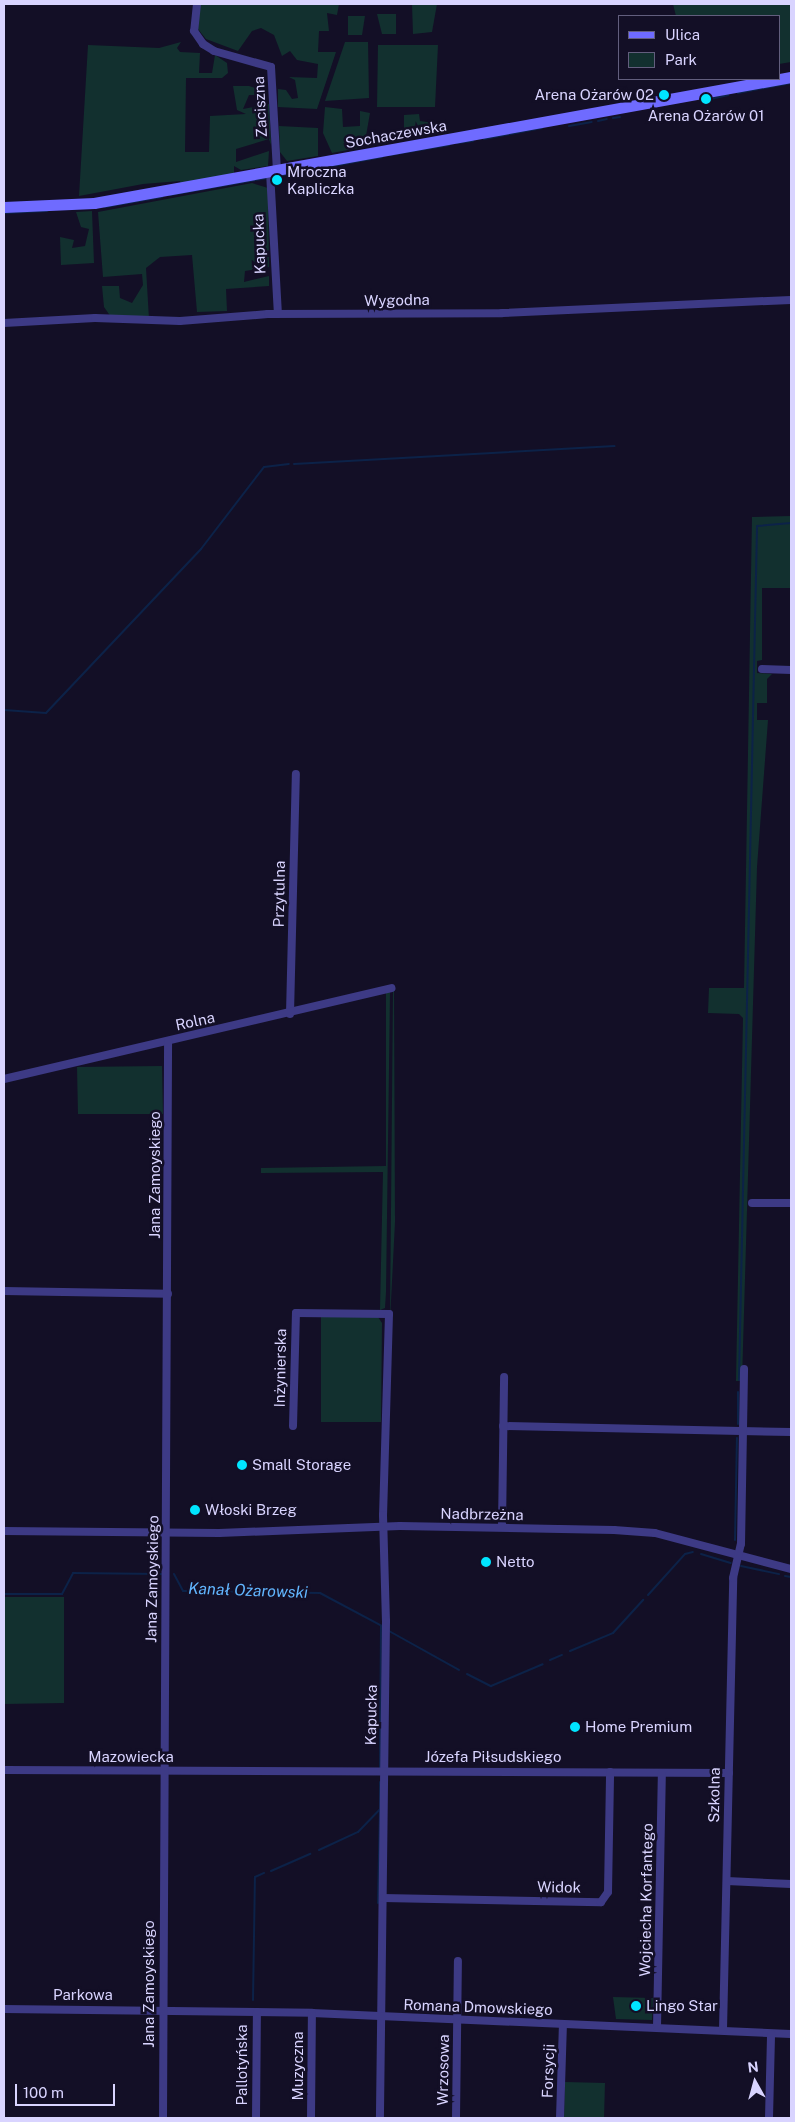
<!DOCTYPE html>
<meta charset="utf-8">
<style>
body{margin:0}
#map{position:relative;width:795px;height:2122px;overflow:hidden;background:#130f26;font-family:"Public Sans",sans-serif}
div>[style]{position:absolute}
.green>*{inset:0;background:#12302f}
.stream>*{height:2px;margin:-1px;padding:0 1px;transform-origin:1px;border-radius:1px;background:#0c2248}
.street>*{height:8px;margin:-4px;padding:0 4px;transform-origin:4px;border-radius:4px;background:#3d3a85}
.secondary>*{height:11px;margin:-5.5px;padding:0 5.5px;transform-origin:5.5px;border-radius:5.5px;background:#6f6bff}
.dots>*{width:14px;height:14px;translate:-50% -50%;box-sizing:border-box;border:2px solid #130f26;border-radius:50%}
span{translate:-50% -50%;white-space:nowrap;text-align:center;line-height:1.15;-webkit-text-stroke:5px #130f26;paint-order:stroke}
.poi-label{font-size:15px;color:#d9d4ff}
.right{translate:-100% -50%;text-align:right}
.left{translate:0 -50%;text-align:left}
.street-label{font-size:15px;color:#d9d4ff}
.water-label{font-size:16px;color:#62b6ff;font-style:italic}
.frame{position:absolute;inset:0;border:5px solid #d9d4ff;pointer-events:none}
.legend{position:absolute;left:618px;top:15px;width:162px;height:65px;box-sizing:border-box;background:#130f26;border:1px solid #625e7d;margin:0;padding:6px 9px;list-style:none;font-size:15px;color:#d9d4ff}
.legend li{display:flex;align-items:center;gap:10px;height:25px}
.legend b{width:25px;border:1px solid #625e7d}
.north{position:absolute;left:730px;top:2057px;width:50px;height:50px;-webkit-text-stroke:4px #130f26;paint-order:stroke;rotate:353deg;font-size:14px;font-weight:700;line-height:20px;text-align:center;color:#d9d4ff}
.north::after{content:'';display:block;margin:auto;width:18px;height:22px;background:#d9d4ff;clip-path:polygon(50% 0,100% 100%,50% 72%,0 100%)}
.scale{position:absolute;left:15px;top:2084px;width:100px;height:22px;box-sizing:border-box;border:2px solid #d9d4ff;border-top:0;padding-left:6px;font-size:15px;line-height:18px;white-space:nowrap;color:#d9d4ff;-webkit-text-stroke:4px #130f26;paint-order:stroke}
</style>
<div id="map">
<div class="green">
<i style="clip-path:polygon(198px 4px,339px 4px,337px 15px,327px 13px,329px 31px,319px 31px,318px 52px,336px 52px,317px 109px,278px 107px,278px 89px,286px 90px,292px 99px,298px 98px,295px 80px,289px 77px,317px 78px,318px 64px,297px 60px,290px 51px,282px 56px,274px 35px,261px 28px,252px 31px,238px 51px,206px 39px,198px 29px)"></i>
<i style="clip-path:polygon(412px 4px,437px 4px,432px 32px,413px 34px)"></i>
<i style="clip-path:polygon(673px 4px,791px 4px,791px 62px,779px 64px,779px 16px,676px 16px)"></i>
<i style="clip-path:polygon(377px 14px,396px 14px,396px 34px,382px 34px)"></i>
<i style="clip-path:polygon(348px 16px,365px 16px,362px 35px,348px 35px)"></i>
<i style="clip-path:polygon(181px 42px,177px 48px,180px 52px,200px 53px,199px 73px,212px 73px,215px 55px,227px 63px,228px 73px,222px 78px,186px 78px,185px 152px,209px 152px,210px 116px,246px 114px,237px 110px,233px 86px,249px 86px,258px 89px,258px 95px,249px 95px,243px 109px,269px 104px,271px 145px,269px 139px,236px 149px,236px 162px,269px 151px,268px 166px,241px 170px,234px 166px,234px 175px,181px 185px,180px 181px,143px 184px,79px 196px,88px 45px,159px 48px)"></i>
<i style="clip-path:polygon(345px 42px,368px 42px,369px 98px,325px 101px)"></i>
<i style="clip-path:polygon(378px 45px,438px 45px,435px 107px,377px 107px)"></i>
<i style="clip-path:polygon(325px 107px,342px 109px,343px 127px,360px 126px,360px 111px,370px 113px,364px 147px,332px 153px,323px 133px)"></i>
<i style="clip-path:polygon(419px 114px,420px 121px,434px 123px,434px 131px,389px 140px,388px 133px,404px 131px,404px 115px)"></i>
<i style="clip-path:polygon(279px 126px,318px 128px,318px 156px,287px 161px,280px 152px)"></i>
<i style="clip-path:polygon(252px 183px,268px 188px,269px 267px,245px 271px,244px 282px,269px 276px,269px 286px,226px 289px,227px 311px,197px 312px,192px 255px,160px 257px,146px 268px,149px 319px,111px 317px,104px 307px,102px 286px,119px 286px,120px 298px,132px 303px,143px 285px,142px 274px,103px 277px,98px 212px)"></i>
<i style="clip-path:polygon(92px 211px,94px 263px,61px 265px,60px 237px,74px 240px,72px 248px,85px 246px,89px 229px,81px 227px,76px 212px)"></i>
<i style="clip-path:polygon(791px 516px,791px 588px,762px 588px,762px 660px,757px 661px,757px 673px,772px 674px,767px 679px,767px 703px,757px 703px,757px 720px,768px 720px,757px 867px,742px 1381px,736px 1381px,743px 1018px,739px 1014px,708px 1013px,709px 988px,744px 988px,752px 517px)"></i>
<i style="clip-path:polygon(394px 991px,395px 1222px,390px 1321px,393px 991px)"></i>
<i style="clip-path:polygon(390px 992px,386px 1292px,385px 1308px,380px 1310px,383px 1172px,261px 1173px,261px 1168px,386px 1166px,386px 993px)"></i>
<i style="clip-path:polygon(162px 1066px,163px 1114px,78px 1114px,77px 1067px)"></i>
<i style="clip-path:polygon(321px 1317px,378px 1317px,382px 1323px,381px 1422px,321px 1422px)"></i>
<i style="clip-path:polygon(4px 1597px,64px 1597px,64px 1703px,4px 1704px)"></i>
<i style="clip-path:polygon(613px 1997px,653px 1998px,652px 2020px,616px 2019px)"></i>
<i style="clip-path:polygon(565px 2082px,605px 2083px,604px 2118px,564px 2118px)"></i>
</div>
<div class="stream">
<i style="left:738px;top:93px;width:54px;rotate:-10.7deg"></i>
<i style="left:702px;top:101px;width:27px;rotate:-13deg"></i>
<i style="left:613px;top:118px;width:7px;rotate:-8deg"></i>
<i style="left:598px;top:121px;width:9px;rotate:-13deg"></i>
<i style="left:569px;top:126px;width:23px;rotate:-10deg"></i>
<i style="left:484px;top:139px;width:59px;rotate:-10.7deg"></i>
<i style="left:457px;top:143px;width:16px;rotate:-7deg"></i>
<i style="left:390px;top:155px;width:60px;rotate:-9.6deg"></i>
<i style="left:272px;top:177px;width:112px;rotate:-10.3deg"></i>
<i style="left:170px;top:195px;width:98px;rotate:-9.9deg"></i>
<i style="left:105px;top:207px;width:58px;rotate:-10deg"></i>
<i style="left:4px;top:213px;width:43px;rotate:-2.7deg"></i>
<i style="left:294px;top:464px;width:321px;rotate:-3.2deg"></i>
<i style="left:4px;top:710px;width:42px;rotate:4.1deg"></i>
<i style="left:46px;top:713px;width:226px;rotate:-46.6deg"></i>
<i style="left:201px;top:549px;width:103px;rotate:-52.5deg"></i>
<i style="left:264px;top:467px;width:25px;rotate:-7deg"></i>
<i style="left:739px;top:1380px;width:854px;rotate:-88.79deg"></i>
<i style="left:757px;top:526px;width:34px;rotate:-5deg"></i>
<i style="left:738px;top:1424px;width:32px;rotate:-90deg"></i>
<i style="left:735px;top:1540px;width:102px;rotate:-88.9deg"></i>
<i style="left:701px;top:1554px;width:31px;rotate:17deg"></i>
<i style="left:741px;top:1566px;width:39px;rotate:12deg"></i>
<i style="left:174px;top:1574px;width:19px;rotate:62deg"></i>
<i style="left:183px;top:1591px;width:137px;rotate:0.8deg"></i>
<i style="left:320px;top:1593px;width:70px;rotate:28deg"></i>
<i style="left:785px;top:1576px;width:6px;rotate:9deg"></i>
<i style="left:4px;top:1594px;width:58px"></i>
<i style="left:62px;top:1594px;width:24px;rotate:-62deg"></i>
<i style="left:73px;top:1573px;width:88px;rotate:0.7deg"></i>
<i style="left:648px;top:1595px;width:55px;rotate:-47.9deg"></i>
<i style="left:685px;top:1554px;width:8px;rotate:-14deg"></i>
<i style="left:389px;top:1631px;width:80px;rotate:29.1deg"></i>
<i style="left:570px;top:1651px;width:47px;rotate:-22.7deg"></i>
<i style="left:613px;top:1633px;width:45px;rotate:-47.7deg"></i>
<i style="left:550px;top:1660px;width:13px;rotate:-23deg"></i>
<i style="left:467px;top:1674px;width:27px;rotate:27deg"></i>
<i style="left:491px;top:1686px;width:56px;rotate:-22.9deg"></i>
<i style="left:380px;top:1768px;width:142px;rotate:-89.6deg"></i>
<i style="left:319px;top:1850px;width:43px;rotate:-24.8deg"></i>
<i style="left:358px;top:1832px;width:32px;rotate:-46deg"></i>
<i style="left:380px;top:1809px;width:27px;rotate:-90deg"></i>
<i style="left:271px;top:1871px;width:43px;rotate:-23.6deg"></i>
<i style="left:378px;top:1903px;width:92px;rotate:-88.8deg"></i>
<i style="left:253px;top:2000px;width:123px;rotate:-89.1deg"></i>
<i style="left:255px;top:1877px;width:10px;rotate:-24deg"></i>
</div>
<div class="street">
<i style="left:197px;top:4px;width:27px;rotate:96deg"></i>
<i style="left:194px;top:31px;width:16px;rotate:55deg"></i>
<i style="left:203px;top:44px;width:13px;rotate:32deg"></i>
<i style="left:214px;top:51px;width:59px;rotate:15.7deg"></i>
<i style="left:271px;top:67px;width:104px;rotate:86.7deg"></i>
<i style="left:270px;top:172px;width:142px;rotate:86.8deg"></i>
<i style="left:4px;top:323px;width:91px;rotate:-3.1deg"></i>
<i style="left:95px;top:318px;width:85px;rotate:2deg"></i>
<i style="left:180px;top:321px;width:88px;rotate:-4.5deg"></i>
<i style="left:268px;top:314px;width:234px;rotate:-0.2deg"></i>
<i style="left:502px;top:313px;width:289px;rotate:-2.6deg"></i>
<i style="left:762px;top:669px;width:29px;rotate:2deg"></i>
<i style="left:290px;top:1014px;width:240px;rotate:-88.6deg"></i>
<i style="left:4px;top:1079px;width:398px;rotate:-13.2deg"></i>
<i style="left:752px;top:1203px;width:39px"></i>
<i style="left:4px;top:1291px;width:164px;rotate:1deg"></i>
<i style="left:293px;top:1426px;width:113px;rotate:-88.5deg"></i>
<i style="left:296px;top:1313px;width:93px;rotate:0.6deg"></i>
<i style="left:389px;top:1314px;width:201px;rotate:91.7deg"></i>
<i style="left:383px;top:1515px;width:106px;rotate:88.4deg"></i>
<i style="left:386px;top:1621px;width:497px;rotate:90.7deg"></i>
<i style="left:503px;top:1426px;width:288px;rotate:1.2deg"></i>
<i style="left:502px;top:1527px;width:150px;rotate:-89.2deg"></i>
<i style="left:4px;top:1531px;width:215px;rotate:0.5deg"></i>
<i style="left:219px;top:1533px;width:181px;rotate:-2.2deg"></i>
<i style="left:400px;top:1526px;width:214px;rotate:1.1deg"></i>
<i style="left:614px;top:1530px;width:41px;rotate:4.2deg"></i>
<i style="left:655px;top:1533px;width:141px;rotate:14.8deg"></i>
<i style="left:4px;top:1770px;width:725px;rotate:0.24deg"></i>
<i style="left:727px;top:1881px;width:64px;rotate:2.7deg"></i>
<i style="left:383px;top:1898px;width:218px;rotate:1.1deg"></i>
<i style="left:601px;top:1902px;width:12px;rotate:-55deg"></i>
<i style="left:608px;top:1892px;width:120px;rotate:-89deg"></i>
<i style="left:4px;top:2009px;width:308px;rotate:0.7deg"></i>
<i style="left:312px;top:2013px;width:479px;rotate:2.5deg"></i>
<i style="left:657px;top:2027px;width:254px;rotate:-88.9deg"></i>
<i style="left:723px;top:2030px;width:452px;rotate:-88.7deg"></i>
<i style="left:733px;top:1578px;width:35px;rotate:-77deg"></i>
<i style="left:741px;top:1544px;width:175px;rotate:-89deg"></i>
<i style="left:163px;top:2118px;width:1077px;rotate:-89.73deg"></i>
<i style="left:256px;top:2118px;width:106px;rotate:-89.5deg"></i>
<i style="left:311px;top:2118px;width:105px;rotate:-89.5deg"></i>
<i style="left:456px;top:2118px;width:157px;rotate:-89.3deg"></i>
<i style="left:560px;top:2118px;width:94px;rotate:-88.2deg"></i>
<i style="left:769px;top:2118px;width:84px;rotate:-88.6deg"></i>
</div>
<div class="secondary">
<i style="left:4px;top:207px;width:90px;rotate:-2.5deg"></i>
<i style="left:94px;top:203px;width:708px;rotate:-10.25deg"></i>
</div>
<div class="dots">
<i style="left:664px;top:95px;background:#00e5ff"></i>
<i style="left:706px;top:99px;background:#00e5ff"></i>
<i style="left:277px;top:180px;background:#00e5ff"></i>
<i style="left:242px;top:1465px;background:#00e5ff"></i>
<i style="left:195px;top:1510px;background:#00e5ff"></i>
<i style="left:486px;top:1562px;background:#00e5ff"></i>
<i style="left:575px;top:1727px;background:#00e5ff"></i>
<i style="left:636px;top:2006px;background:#00e5ff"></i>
</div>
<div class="poi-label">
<span class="right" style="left:654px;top:95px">Arena Ożarów 02</span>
<span style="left:706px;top:116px">Arena Ożarów 01</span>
<span class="left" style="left:287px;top:180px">Mroczna<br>Kapliczka</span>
<span class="left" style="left:252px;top:1465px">Small Storage</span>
<span class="left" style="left:205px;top:1510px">Włoski Brzeg</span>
<span class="left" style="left:496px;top:1562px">Netto</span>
<span class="left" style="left:585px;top:1727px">Home Premium</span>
<span class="left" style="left:646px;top:2006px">Lingo Star</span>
</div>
<div class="street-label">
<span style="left:260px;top:107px;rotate:-93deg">Zaciszna</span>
<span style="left:396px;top:134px;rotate:-10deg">Sochaczewska</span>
<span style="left:259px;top:244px;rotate:-92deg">Kapucka</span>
<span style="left:397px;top:300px;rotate:-1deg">Wygodna</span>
<span style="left:279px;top:894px;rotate:-89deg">Przytulna</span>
<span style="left:195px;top:1021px;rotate:-12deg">Rolna</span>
<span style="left:155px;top:1175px;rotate:-90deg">Jana Zamoyskiego</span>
<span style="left:280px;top:1368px;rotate:-89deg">Inżynierska</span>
<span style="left:482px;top:1514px;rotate:1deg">Nadbrzeżna</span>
<span style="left:152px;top:1579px;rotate:-89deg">Jana Zamoyskiego</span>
<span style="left:371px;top:1715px;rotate:-89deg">Kapucka</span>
<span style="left:131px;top:1757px">Mazowiecka</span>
<span style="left:493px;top:1757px">Józefa Piłsudskiego</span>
<span style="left:714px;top:1795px;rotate:-89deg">Szkolna</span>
<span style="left:559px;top:1887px;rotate:1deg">Widok</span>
<span style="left:646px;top:1900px;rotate:-89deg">Wojciecha Korfantego</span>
<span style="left:149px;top:1984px;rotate:-90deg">Jana Zamoyskiego</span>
<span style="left:83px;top:1995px">Parkowa</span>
<span style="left:478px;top:2007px;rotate:2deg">Romana Dmowskiego</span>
<span style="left:242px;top:2065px;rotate:-90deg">Pallotyńska</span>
<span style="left:298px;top:2066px;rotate:-90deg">Muzyczna</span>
<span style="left:443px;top:2070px;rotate:-89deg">Wrzosowa</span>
<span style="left:548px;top:2071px;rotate:-88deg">Forsycji</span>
</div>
<div class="water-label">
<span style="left:248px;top:1591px;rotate:2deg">Kanał Ożarowski</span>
</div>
<div class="frame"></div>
<ul class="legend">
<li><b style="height:6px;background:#6f6bff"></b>Ulica</li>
<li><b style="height:14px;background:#12302f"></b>Park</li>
</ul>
<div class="north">N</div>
<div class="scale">100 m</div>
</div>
